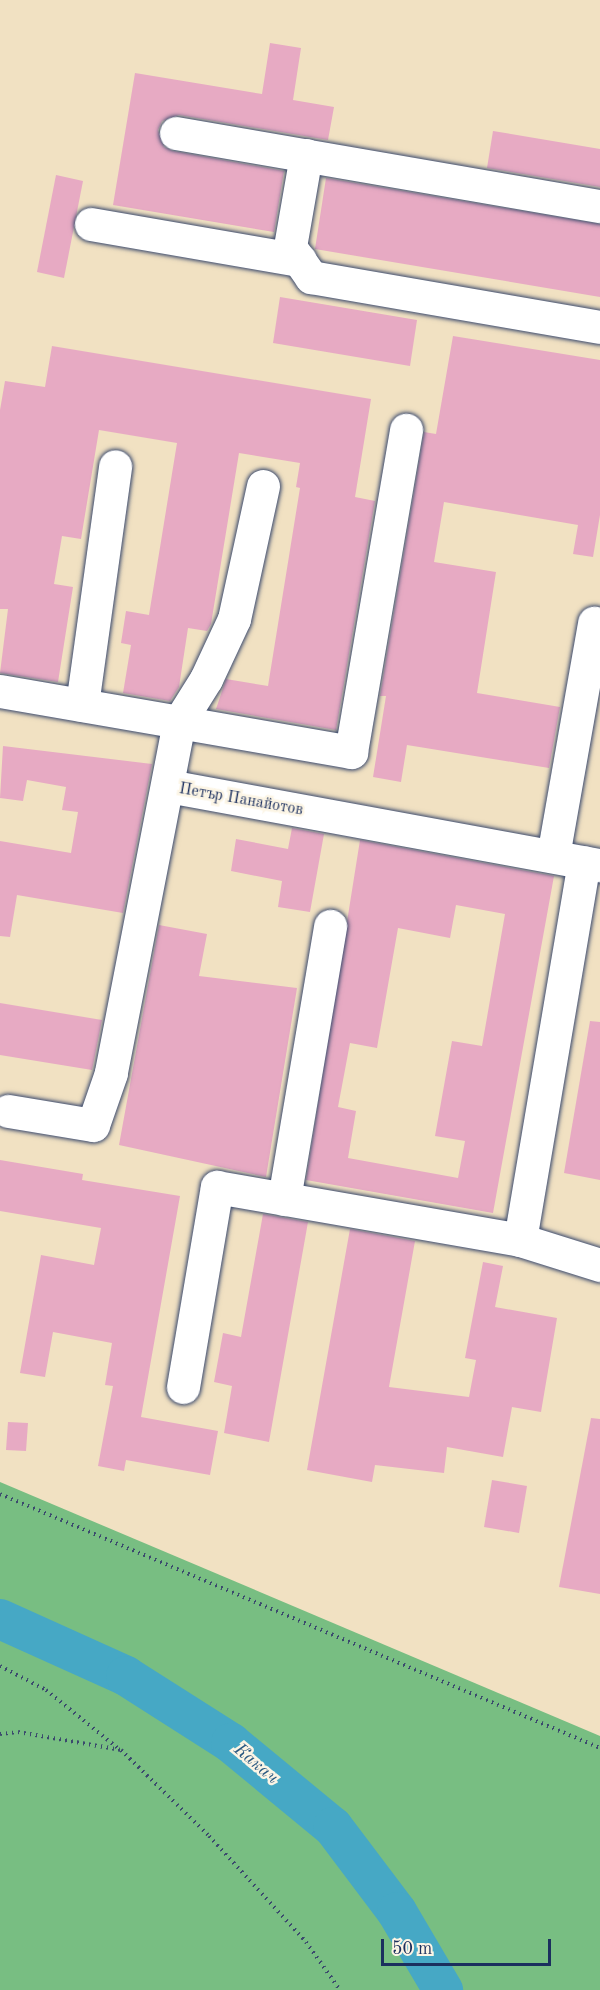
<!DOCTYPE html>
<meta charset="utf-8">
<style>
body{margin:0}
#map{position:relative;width:600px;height:1990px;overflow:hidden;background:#f1e1c2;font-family:"Old Standard TT",serif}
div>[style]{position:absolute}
.forest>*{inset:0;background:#78be82}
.river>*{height:40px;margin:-20px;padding:0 20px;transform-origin:20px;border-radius:20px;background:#46a8c5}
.building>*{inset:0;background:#e7aac3}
.path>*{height:4px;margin-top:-2px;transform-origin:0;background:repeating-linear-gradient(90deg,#3b4a6d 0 1.5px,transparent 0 6px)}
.roads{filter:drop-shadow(0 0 2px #3b4a6d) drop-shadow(0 0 2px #3b4a6d)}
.minor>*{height:33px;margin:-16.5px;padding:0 16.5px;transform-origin:16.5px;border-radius:16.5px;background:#fff}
span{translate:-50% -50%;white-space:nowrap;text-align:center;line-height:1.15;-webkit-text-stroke:5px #fcf5e5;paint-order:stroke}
.street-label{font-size:16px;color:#1b2f5e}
.water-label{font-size:18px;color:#2a5982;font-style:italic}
.scale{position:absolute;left:381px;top:1939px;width:170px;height:27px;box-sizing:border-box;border:3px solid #1b2f5e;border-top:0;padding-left:8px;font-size:18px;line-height:21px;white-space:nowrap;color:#1b2f5e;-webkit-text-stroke:4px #fcf5e5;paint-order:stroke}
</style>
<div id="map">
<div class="forest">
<i style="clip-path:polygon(0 1482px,600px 1736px,600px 1990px,0 1990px)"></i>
</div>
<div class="river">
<i style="left:0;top:1619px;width:138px;rotate:24.3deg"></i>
<i style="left:126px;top:1676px;width:125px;rotate:32.5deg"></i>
<i style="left:231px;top:1743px;width:132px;rotate:39.5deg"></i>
<i style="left:333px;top:1827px;width:106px;rotate:53deg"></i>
<i style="left:397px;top:1912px;width:91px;rotate:59.5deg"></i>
</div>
<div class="building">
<i style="clip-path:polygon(270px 43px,301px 48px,293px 100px,334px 107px,328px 140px,179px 115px,162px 121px,158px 130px,164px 147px,173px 151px,284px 171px,274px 232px,113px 205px,135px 73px,262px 94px)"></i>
<i style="clip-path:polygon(493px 131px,600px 149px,600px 187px,487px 168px)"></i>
<i style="clip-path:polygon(56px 175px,83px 181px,64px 278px,37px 272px)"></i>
<i style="clip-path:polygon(326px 178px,600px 224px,600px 297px,315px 249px)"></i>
<i style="clip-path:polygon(280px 297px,417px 320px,410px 366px,273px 343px)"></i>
<i style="clip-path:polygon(453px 336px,600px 360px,600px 515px,593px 557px,573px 554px,578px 525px,444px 502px,434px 562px,496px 572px,477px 693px,560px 707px,549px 768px,407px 745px,401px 782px,373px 777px,386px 696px,380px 696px,424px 432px,436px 434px)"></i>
<i style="clip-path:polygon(52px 346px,371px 399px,355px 497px,375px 501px,336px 730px,216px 709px,226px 679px,268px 686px,300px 488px,296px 487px,300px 463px,239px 453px,211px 624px,207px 631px,188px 628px,179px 687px,170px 701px,123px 693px,131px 645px,121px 643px,126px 611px,149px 615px,177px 443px,99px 430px,81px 539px,62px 536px,54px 584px,73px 587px,58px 682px,0 673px,8px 609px,0 609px,0 410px,5px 381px,45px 387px)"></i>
<i style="clip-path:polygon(3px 746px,152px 764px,123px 913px,17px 895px,10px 937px,0 936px,0 841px,71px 853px,78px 812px,62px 810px,66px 787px,27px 780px,23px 801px,0 798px)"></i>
<i style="clip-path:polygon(292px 828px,324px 834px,310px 912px,278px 907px,282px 881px,231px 871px,236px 839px,288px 849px)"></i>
<i style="clip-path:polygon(evenodd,360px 840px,554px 876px,493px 1213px,306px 1180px,360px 840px,456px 905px,505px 914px,482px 1046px,452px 1041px,435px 1136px,465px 1141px,458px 1178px,348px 1158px,356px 1111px,338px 1107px,350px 1043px,377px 1048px,398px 928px,450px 938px,456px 905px)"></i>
<i style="clip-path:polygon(159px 925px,207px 934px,199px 976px,297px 988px,266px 1177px,119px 1145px)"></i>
<i style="clip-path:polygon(0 1003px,102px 1020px,92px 1070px,0 1055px)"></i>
<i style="clip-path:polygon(590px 1021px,600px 1022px,600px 1180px,564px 1173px)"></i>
<i style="clip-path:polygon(0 1160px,83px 1174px,82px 1180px,180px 1196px,141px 1417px,218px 1431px,210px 1475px,126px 1460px,124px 1471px,98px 1466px,113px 1386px,105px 1385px,112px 1343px,53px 1332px,45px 1377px,20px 1373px,41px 1255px,94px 1265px,101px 1228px,0 1211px)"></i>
<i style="clip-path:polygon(263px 1214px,308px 1222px,269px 1442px,224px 1433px,232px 1386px,214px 1382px,223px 1333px,241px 1337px)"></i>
<i style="clip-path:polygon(350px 1229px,415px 1241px,389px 1387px,469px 1397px,476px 1360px,465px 1358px,483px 1262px,503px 1266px,495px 1307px,557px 1318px,541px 1412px,512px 1407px,503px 1457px,447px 1447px,444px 1473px,375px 1465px,372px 1482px,307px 1470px)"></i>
<i style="clip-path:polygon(591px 1418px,600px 1419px,600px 1594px,559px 1587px)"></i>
<i style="clip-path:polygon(8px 1422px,28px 1423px,26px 1451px,6px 1450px)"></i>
<i style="clip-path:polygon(492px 1480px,527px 1486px,519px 1533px,484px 1527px)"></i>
</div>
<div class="path">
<i style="left:0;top:1494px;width:652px;rotate:22.94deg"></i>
<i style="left:0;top:1666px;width:52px;rotate:27.6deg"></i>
<i style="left:46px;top:1690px;width:95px;rotate:39deg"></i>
<i style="left:0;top:1734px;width:18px;rotate:-6deg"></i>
<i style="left:18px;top:1732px;width:105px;rotate:9.9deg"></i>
<i style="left:121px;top:1750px;width:123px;rotate:44.3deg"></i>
<i style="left:209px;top:1836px;width:144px;rotate:47.5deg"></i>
<i style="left:306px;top:1942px;width:59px;rotate:54.7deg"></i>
</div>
<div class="roads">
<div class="minor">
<i style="left:176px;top:133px;width:430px;rotate:9.8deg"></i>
<i style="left:306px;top:155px;width:93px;rotate:99.9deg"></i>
<i style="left:290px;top:247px;width:37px;rotate:55deg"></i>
<i style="left:311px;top:277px;width:293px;rotate:9.8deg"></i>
<i style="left:91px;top:224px;width:212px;rotate:9.8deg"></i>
<i style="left:263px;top:486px;width:136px;rotate:102.3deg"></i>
<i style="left:234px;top:619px;width:66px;rotate:115deg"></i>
<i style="left:206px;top:679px;width:51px;rotate:122.1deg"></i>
<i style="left:179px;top:722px;width:175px;rotate:9.9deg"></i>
<i style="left:351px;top:752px;width:327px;rotate:-80.3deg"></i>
<i style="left:0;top:691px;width:182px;rotate:9.8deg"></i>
<i style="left:179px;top:722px;width:358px;rotate:101deg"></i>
<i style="left:111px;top:1073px;width:55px;rotate:109.1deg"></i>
<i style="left:93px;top:1125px;width:86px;rotate:-170.6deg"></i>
<i style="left:82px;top:705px;width:241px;rotate:-82.1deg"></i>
<i style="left:168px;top:786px;width:439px;rotate:10.4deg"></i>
<i style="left:553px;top:856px;width:237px;rotate:-80deg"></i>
<i style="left:284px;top:1199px;width:277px;rotate:-80.4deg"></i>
<i style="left:520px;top:1240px;width:84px;rotate:17.4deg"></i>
<i style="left:183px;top:1387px;width:203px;rotate:-80.4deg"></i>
<i style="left:217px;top:1187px;width:308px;rotate:9.9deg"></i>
<i style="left:520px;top:1240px;width:383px;rotate:-80.4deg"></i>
</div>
</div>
<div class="street-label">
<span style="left:241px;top:800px;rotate:10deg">Петър Панайотов</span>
</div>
<div class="water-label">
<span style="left:256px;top:1764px;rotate:40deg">Какач</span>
</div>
<div class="scale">50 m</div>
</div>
